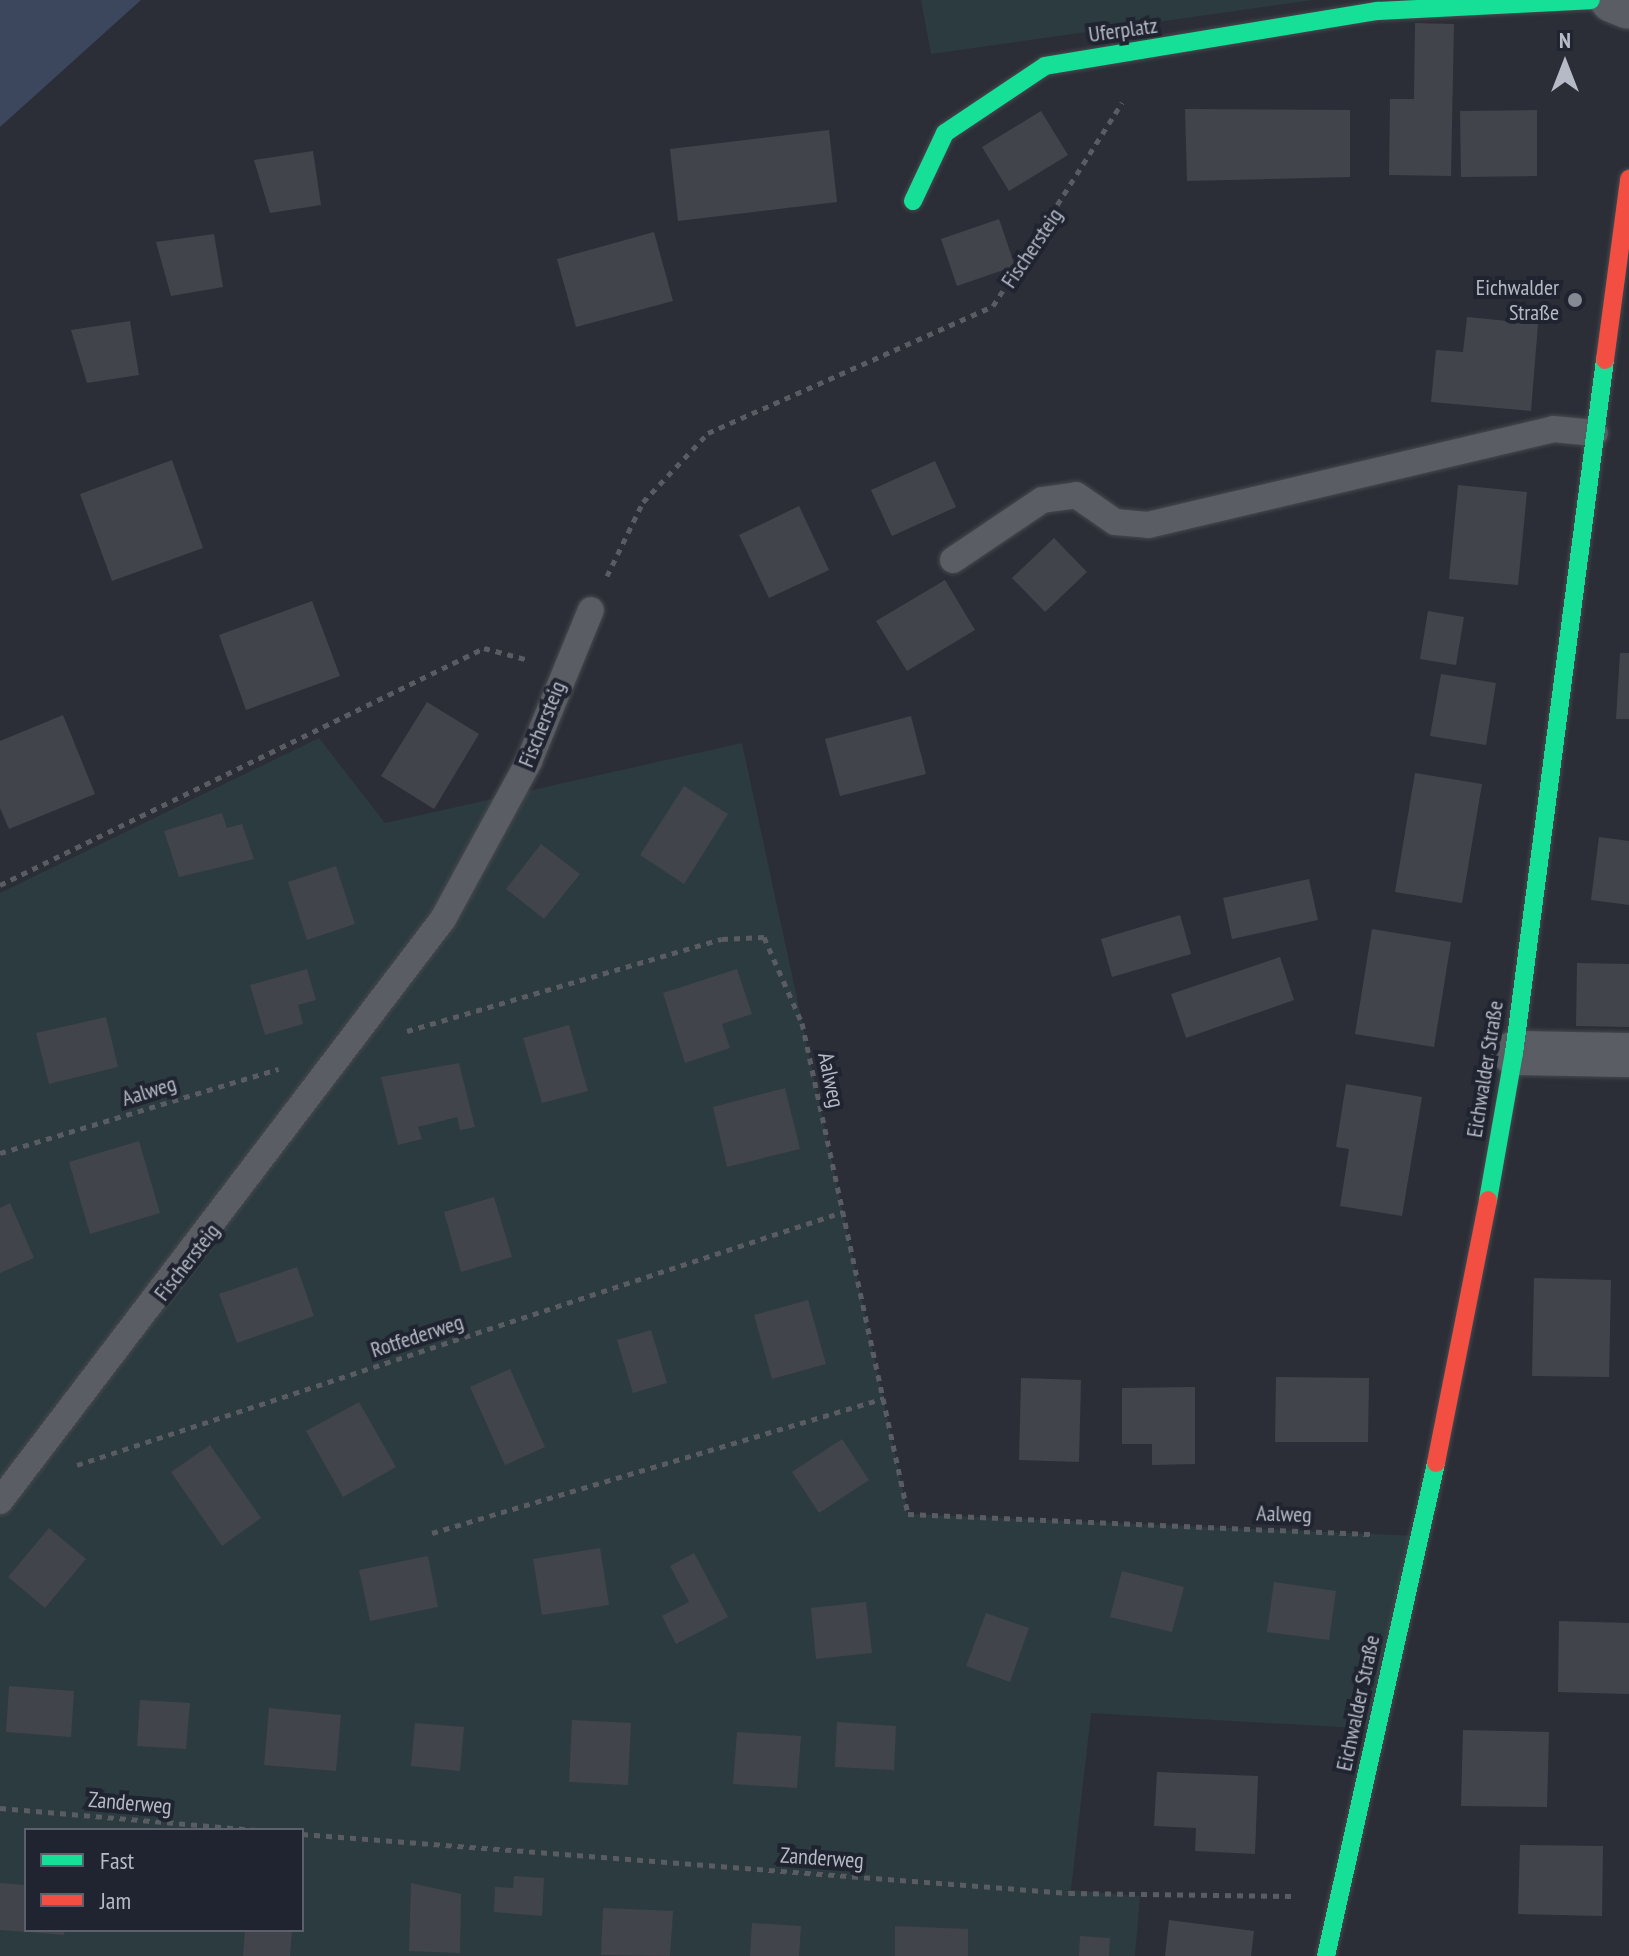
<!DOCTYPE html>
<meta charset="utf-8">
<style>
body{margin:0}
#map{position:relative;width:1629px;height:1956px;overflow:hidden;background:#2b2e36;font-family:"PT Sans Narrow",sans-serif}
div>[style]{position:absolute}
.green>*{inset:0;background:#2c3b3f}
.water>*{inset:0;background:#3c475e}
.building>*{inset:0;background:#42444b}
.path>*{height:5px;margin-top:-2.5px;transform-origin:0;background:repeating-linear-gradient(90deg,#595c62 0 6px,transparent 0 12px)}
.roads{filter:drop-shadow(0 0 2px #47494f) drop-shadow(0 0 2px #47494f)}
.lane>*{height:26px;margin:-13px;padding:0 13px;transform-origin:13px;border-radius:13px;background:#5b5d64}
.street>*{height:44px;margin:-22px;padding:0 22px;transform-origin:22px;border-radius:22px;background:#5b5d64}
.fast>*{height:18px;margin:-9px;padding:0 9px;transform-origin:9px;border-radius:9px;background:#16e098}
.jam>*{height:18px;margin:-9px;padding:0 9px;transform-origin:9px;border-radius:9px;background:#f24e42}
.dots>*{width:22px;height:22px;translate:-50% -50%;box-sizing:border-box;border:4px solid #1f2430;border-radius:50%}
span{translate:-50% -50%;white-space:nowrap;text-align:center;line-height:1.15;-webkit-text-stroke:8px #1f2430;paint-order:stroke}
.street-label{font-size:22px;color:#b6bac7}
.poi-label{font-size:22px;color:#b6bac7}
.right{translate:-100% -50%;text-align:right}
.legend{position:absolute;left:24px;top:1828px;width:280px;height:104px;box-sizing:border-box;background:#1f2430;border:2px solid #5b606c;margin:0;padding:10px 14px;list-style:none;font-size:24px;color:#b6bac7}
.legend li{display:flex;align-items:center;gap:16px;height:40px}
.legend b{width:40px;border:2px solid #5b606c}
.north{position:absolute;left:1525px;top:24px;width:80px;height:80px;-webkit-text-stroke:6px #1f2430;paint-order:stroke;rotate:0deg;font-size:22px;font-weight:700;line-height:32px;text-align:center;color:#b6bac7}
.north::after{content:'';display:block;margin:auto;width:28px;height:36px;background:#b6bac7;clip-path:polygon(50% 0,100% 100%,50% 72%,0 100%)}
</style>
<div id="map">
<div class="green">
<i style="clip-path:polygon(921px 0,1313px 0,931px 54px)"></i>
<i style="clip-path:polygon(evenodd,319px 738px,385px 823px,742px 743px,908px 1514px,1419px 1536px,1376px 1729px,1091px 1713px,1071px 1890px,1140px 1896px,1135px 1956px,0 1956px,0 893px,319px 738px,26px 1830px,302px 1830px,302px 1930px,26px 1930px,26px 1830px)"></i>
</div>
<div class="water">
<i style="clip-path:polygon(0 0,141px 0,0 127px)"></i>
</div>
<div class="building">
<i style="clip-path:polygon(1415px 23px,1454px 24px,1451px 176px,1389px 175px,1390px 99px,1414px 99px)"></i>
<i style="clip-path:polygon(1185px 109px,1350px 110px,1350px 177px,1187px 181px)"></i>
<i style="clip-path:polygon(1537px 110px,1537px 176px,1461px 177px,1460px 111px)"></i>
<i style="clip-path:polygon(1041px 111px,1068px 155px,1009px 191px,982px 147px)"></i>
<i style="clip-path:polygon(829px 130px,837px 202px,678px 221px,670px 149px)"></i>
<i style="clip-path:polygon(313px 151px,321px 205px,270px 213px,254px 160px)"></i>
<i style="clip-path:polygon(999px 219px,1015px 266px,957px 286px,941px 239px)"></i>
<i style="clip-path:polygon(654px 232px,673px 301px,576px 327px,557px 259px)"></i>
<i style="clip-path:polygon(214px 234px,223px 287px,171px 296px,156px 242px)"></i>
<i style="clip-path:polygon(1467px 317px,1538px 324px,1531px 411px,1431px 402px,1436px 350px,1463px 352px)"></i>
<i style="clip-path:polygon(130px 321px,139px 375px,87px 383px,71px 330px)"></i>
<i style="clip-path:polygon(172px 460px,203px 548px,112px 581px,80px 494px)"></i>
<i style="clip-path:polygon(935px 461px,956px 507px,892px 536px,871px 490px)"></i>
<i style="clip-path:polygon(1458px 485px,1527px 492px,1518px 585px,1449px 579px)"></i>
<i style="clip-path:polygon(799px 506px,829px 570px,769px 598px,739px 535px)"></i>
<i style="clip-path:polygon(1054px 538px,1087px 572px,1045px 612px,1012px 578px)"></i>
<i style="clip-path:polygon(945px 580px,975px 630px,907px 671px,876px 621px)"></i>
<i style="clip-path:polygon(312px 601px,340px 676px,246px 710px,219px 635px)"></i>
<i style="clip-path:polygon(1428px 611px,1464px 617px,1456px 665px,1420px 659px)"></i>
<i style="clip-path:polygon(1620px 653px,1629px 653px,1629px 719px,1616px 719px)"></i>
<i style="clip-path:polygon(1441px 674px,1496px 683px,1486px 745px,1430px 736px)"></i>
<i style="clip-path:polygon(427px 702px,479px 734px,434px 809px,381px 776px)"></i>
<i style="clip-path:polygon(63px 715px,95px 794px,9px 829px,0 808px,0 741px)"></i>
<i style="clip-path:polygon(911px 716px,926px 774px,840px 796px,825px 739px)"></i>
<i style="clip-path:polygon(1415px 773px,1482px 784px,1462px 903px,1395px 892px)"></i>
<i style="clip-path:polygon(684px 786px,728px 814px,684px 884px,640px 855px)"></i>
<i style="clip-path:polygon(222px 813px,227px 828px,242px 824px,254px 859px,179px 877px,164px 831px)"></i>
<i style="clip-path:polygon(1599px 837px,1629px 841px,1629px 905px,1591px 900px)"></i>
<i style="clip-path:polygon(541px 844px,580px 874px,544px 919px,506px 889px)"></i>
<i style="clip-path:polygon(336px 866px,355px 924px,307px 940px,288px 882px)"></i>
<i style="clip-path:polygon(1309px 879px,1318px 920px,1232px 939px,1223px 898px)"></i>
<i style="clip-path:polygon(1180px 915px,1191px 954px,1112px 977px,1101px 939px)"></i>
<i style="clip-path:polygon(1372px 929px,1451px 942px,1434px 1047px,1355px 1034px)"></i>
<i style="clip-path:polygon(1280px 957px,1294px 1000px,1186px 1038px,1171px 994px)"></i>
<i style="clip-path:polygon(1577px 963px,1629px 964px,1629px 1027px,1576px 1026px)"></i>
<i style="clip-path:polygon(307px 969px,316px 1000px,298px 1005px,303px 1024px,265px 1035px,250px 985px)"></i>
<i style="clip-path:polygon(737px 969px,752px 1014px,722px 1024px,730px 1048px,685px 1063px,663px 993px)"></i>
<i style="clip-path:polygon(106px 1017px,118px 1067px,49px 1084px,36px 1033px)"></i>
<i style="clip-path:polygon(569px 1025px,588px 1091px,542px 1103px,523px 1038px)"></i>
<i style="clip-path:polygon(459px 1063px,475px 1127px,460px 1130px,457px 1117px,418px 1127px,422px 1139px,398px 1145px,381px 1077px)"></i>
<i style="clip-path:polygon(1346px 1084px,1422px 1097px,1402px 1216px,1340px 1206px,1349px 1149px,1336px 1147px)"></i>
<i style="clip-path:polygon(785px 1088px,800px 1149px,727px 1167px,713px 1107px)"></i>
<i style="clip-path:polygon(139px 1141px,160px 1213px,90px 1234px,69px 1162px)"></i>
<i style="clip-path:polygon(494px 1197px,512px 1257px,461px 1272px,444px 1212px)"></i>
<i style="clip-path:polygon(10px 1203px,34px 1258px,0 1273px,0 1208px)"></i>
<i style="clip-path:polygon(297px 1267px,314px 1316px,237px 1343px,219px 1294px)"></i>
<i style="clip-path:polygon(1534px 1278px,1611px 1280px,1609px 1377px,1532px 1376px)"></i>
<i style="clip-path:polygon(808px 1300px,826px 1364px,772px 1379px,754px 1315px)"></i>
<i style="clip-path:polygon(651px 1330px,667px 1383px,633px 1393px,617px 1340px)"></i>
<i style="clip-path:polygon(510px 1369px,545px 1447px,505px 1465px,470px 1387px)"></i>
<i style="clip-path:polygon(1276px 1377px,1369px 1378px,1368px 1442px,1275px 1442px)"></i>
<i style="clip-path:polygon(1021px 1378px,1081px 1380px,1079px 1462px,1019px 1460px)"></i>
<i style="clip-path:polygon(1195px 1387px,1195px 1464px,1152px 1465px,1152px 1444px,1122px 1444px,1122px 1388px)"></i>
<i style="clip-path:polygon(359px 1402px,396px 1467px,343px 1497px,306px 1431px)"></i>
<i style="clip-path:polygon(842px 1439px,869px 1480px,819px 1513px,792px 1472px)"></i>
<i style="clip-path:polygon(210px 1445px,261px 1518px,222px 1546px,171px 1472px)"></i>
<i style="clip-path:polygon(49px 1528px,86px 1559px,45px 1608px,8px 1577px)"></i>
<i style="clip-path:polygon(600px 1548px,609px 1605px,542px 1615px,533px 1559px)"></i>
<i style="clip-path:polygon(694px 1553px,728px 1617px,676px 1644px,662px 1616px,689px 1602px,670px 1566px)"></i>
<i style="clip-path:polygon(428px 1556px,438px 1607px,370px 1621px,359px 1570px)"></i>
<i style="clip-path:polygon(1122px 1571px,1184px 1587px,1172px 1632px,1110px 1617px)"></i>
<i style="clip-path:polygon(1274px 1582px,1336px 1591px,1329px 1640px,1267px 1632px)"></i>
<i style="clip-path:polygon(866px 1602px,872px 1653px,816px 1659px,811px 1608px)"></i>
<i style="clip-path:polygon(986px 1613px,1029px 1628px,1010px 1682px,966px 1666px)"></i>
<i style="clip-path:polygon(1559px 1621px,1629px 1623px,1629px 1694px,1558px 1692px)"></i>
<i style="clip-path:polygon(9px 1686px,74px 1691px,71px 1737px,6px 1732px)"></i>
<i style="clip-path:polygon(140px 1700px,190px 1703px,186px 1749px,137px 1746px)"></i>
<i style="clip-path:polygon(269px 1708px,341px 1715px,336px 1771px,264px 1765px)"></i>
<i style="clip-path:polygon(572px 1720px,631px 1723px,628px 1785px,569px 1782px)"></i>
<i style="clip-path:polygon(837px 1722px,896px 1726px,894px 1770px,835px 1767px)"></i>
<i style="clip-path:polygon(415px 1723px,464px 1727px,460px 1771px,411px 1766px)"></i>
<i style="clip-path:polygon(1463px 1730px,1549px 1732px,1547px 1807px,1461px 1806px)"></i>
<i style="clip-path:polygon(737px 1732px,801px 1736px,797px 1788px,733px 1784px)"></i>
<i style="clip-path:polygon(1157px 1772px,1258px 1776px,1255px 1854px,1195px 1851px,1196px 1828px,1154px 1826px)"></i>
<i style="clip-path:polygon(1520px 1845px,1603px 1846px,1602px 1916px,1518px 1914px)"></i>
<i style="clip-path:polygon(514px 1876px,544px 1878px,542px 1916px,494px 1912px,495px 1887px,513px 1888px)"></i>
<i style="clip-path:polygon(0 1883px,26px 1885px,26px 1932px,0 1930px)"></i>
<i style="clip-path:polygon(411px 1883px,461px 1894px,460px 1953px,409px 1951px)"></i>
<i style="clip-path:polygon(603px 1908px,673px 1911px,670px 1956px,601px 1955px)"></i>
<i style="clip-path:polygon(1169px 1920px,1254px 1931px,1251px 1956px,1165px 1956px)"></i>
<i style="clip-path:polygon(752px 1923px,801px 1926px,799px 1956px,750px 1956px)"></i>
<i style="clip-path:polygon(895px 1926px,968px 1929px,968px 1956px,895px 1956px)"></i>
<i style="clip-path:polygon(31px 1930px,65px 1930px,64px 1935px,31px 1932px)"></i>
<i style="clip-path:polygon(245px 1930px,292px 1930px,290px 1956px,243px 1956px)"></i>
<i style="clip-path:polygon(1080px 1936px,1110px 1938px,1109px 1956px,1079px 1956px)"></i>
</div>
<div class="path">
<i style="left:607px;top:576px;width:82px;rotate:-64.1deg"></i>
<i style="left:643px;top:502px;width:95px;rotate:-46.7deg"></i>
<i style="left:708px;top:433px;width:312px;rotate:-24deg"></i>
<i style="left:993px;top:306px;width:241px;rotate:-57.6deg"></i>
<i style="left:0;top:885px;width:539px;rotate:-26.09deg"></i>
<i style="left:484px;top:648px;width:47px;rotate:14.9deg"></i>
<i style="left:407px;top:1031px;width:328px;rotate:-16.3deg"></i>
<i style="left:722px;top:939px;width:42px;rotate:-2.7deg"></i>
<i style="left:764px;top:937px;width:94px;rotate:66.2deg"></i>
<i style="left:802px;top:1023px;width:502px;rotate:77.82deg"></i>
<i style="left:908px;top:1514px;width:466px;rotate:2.5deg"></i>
<i style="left:0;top:1153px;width:291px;rotate:-16.8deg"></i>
<i style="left:77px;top:1465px;width:807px;rotate:-18.28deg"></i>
<i style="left:432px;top:1533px;width:472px;rotate:-16.6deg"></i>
<i style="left:0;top:1808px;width:258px;rotate:4.9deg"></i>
<i style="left:302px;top:1834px;width:769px;rotate:4.4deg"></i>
<i style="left:1069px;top:1893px;width:222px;rotate:0.8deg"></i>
</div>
<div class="roads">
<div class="lane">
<i style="left:953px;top:560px;width:107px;rotate:-34deg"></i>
<i style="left:1042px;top:500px;width:34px;rotate:-8deg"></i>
<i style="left:1076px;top:495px;width:47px;rotate:34.7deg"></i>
<i style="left:1115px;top:522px;width:33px;rotate:5deg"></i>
<i style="left:1148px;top:525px;width:416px;rotate:-13.3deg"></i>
<i style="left:1553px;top:429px;width:42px;rotate:5.4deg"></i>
<i style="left:0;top:1501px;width:731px;rotate:-52.72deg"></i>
<i style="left:443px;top:919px;width:180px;rotate:-61.4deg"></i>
<i style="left:529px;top:761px;width:163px;rotate:-67.7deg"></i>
</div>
<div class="street">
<i style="left:1612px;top:0;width:18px;rotate:22deg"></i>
<i style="left:1514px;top:1053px;width:115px;rotate:1deg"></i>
</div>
<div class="fast">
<i style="left:913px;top:201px;width:75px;rotate:-64.8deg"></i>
<i style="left:945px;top:133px;width:120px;rotate:-33.8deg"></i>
<i style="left:1045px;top:66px;width:337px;rotate:-9.4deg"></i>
<i style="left:1377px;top:11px;width:214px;rotate:-2.9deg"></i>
<i style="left:1488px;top:1200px;width:149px;rotate:-80deg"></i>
<i style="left:1514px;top:1053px;width:699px;rotate:-82.52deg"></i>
<i style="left:1326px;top:1956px;width:505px;rotate:-77.42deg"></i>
</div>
<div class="jam">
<i style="left:1605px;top:360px;width:183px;rotate:-82.4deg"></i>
<i style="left:1436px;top:1463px;width:268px;rotate:-78.8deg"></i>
</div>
</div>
<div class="dots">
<i style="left:1575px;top:300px;background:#858994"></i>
</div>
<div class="street-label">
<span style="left:1123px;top:30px;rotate:-8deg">Uferplatz</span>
<span style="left:1032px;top:248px;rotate:-56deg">Fischersteig</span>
<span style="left:542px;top:724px;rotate:-68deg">Fischersteig</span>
<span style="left:1485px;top:1069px;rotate:-81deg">Eichwalder Straße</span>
<span style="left:831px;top:1080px;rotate:78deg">Aalweg</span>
<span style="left:149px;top:1091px;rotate:-17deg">Aalweg</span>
<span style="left:187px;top:1262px;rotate:-52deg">Fischersteig</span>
<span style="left:417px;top:1336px;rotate:-18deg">Rotfederweg</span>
<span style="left:1284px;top:1514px;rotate:2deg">Aalweg</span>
<span style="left:1358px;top:1703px;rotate:-78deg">Eichwalder Straße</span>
<span style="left:130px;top:1803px;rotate:5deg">Zanderweg</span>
<span style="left:822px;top:1858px;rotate:4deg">Zanderweg</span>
</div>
<div class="poi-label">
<span class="right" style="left:1559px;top:300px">Eichwalder<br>Straße</span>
</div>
<ul class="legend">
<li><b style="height:10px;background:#16e098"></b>Fast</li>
<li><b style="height:10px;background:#f24e42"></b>Jam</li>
</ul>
<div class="north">N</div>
</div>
